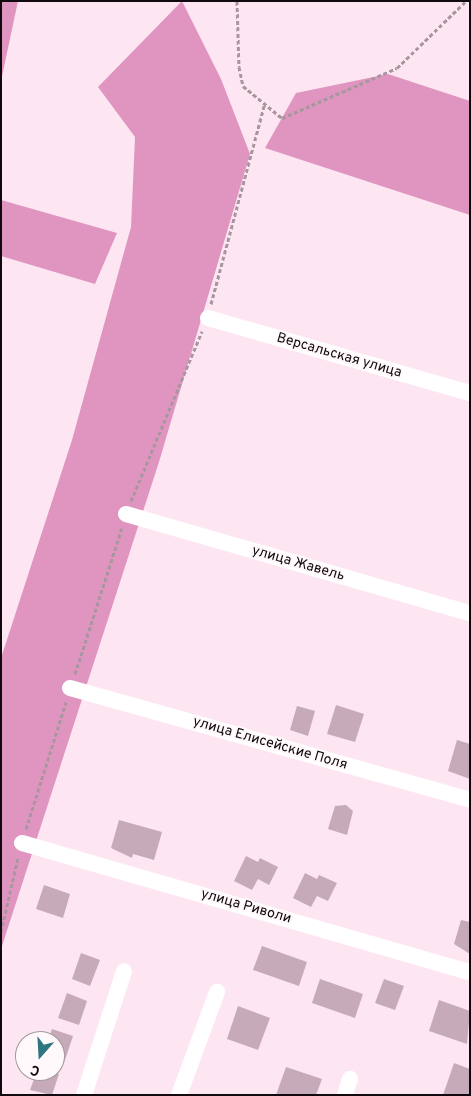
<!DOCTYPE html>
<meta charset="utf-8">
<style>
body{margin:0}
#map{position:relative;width:471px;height:1096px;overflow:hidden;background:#fde6f2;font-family:Overpass,sans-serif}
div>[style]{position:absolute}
.forest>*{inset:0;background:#df95c0}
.building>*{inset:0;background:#c6aab9}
.path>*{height:3px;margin-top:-1.5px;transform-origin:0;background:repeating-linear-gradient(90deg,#a8969f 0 4px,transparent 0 6.5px)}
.street>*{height:16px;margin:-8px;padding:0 8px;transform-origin:8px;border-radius:8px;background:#fff}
span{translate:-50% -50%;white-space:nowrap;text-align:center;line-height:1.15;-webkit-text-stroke:4px #fff9fc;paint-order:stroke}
.street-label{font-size:14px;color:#12090e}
.frame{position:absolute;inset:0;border:2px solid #12090e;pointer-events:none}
.north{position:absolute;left:15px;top:1031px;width:50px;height:50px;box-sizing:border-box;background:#fff9fc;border:1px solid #a0999d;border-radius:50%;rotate:199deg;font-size:14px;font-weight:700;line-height:20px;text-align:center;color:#12090e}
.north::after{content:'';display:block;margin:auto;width:18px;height:22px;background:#2d757f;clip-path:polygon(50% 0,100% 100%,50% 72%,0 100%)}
</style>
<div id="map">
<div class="forest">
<i style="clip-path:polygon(1px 1px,18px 1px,1px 81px)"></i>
<i style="clip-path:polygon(182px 1px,221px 79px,250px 154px,159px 462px,1px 949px,1px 658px,72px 440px,131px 227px,135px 137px,98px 87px)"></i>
<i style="clip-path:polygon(388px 74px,470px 101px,470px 215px,265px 148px,296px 93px)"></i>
<i style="clip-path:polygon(1px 200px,117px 233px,95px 284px,1px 256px)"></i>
</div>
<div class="building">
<i style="clip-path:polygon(336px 705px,364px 714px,355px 742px,327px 734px)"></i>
<i style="clip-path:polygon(297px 706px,315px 711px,308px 736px,290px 730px)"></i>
<i style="clip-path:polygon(457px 740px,470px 744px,470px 779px,448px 771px)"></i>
<i style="clip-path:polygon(346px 805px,353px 811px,347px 835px,328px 829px,335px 806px)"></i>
<i style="clip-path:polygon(119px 820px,162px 832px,154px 860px,133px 854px,132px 858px,111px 848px)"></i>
<i style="clip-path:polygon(246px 856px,258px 862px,260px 858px,278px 867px,269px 885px,258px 879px,252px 890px,234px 881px)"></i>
<i style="clip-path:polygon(305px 873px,317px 879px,319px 875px,337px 883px,328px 901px,317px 896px,311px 907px,293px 898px)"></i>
<i style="clip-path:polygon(44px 885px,70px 894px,63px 918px,36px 909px)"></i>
<i style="clip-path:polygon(461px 920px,470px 922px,470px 954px,454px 944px)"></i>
<i style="clip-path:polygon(262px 946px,307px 962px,299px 986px,253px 970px)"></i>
<i style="clip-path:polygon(81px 953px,100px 960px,90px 986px,72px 979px)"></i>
<i style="clip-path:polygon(320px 979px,363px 994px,355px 1018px,312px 1003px)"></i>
<i style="clip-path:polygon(384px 979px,404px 986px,395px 1010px,375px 1003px)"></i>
<i style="clip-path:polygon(67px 993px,87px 1001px,79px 1025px,58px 1018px)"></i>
<i style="clip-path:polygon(439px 1000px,470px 1011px,467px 1044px,429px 1031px)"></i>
<i style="clip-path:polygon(238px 1006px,270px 1018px,258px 1050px,227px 1039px)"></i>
<i style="clip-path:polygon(52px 1029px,73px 1036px,64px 1063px,55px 1059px,55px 1041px,48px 1041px)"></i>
<i style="clip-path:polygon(454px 1063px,470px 1069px,470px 1095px,443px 1095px)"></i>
<i style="clip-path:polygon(286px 1067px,322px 1079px,316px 1095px,276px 1095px)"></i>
<i style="clip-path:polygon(37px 1071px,59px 1074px,52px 1095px,30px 1090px)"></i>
</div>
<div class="path">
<i style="left:237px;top:1px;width:66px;rotate:88.3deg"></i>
<i style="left:239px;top:67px;width:19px;rotate:78deg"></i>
<i style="left:243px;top:86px;width:50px;rotate:39.4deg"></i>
<i style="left:282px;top:118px;width:125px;rotate:-23.5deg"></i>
<i style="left:397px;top:68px;width:96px;rotate:-44.2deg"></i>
<i style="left:211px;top:304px;width:208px;rotate:-75deg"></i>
<i style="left:131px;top:501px;width:184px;rotate:-67.3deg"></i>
<i style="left:75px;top:674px;width:153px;rotate:-72.2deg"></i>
<i style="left:26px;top:829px;width:133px;rotate:-72.5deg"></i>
<i style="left:1px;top:932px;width:77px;rotate:-77.2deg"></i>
</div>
<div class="street">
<i style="left:208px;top:318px;width:273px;rotate:16deg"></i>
<i style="left:126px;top:514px;width:358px;rotate:16.1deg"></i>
<i style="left:70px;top:688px;width:415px;rotate:15.6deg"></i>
<i style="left:22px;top:843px;width:466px;rotate:16.1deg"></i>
<i style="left:84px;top:1095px;width:130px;rotate:-72.1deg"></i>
<i style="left:179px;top:1095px;width:110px;rotate:-69.7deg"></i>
<i style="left:345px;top:1095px;width:17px;rotate:-73deg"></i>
</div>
<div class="street-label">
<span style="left:339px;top:356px;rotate:16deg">Версальская улица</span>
<span style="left:298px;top:564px;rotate:16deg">улица Жавель</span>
<span style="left:270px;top:744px;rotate:16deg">улица Елисейские Поля</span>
<span style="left:246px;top:907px;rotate:16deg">улица Риволи</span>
</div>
<div class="frame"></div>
<div class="north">С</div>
</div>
